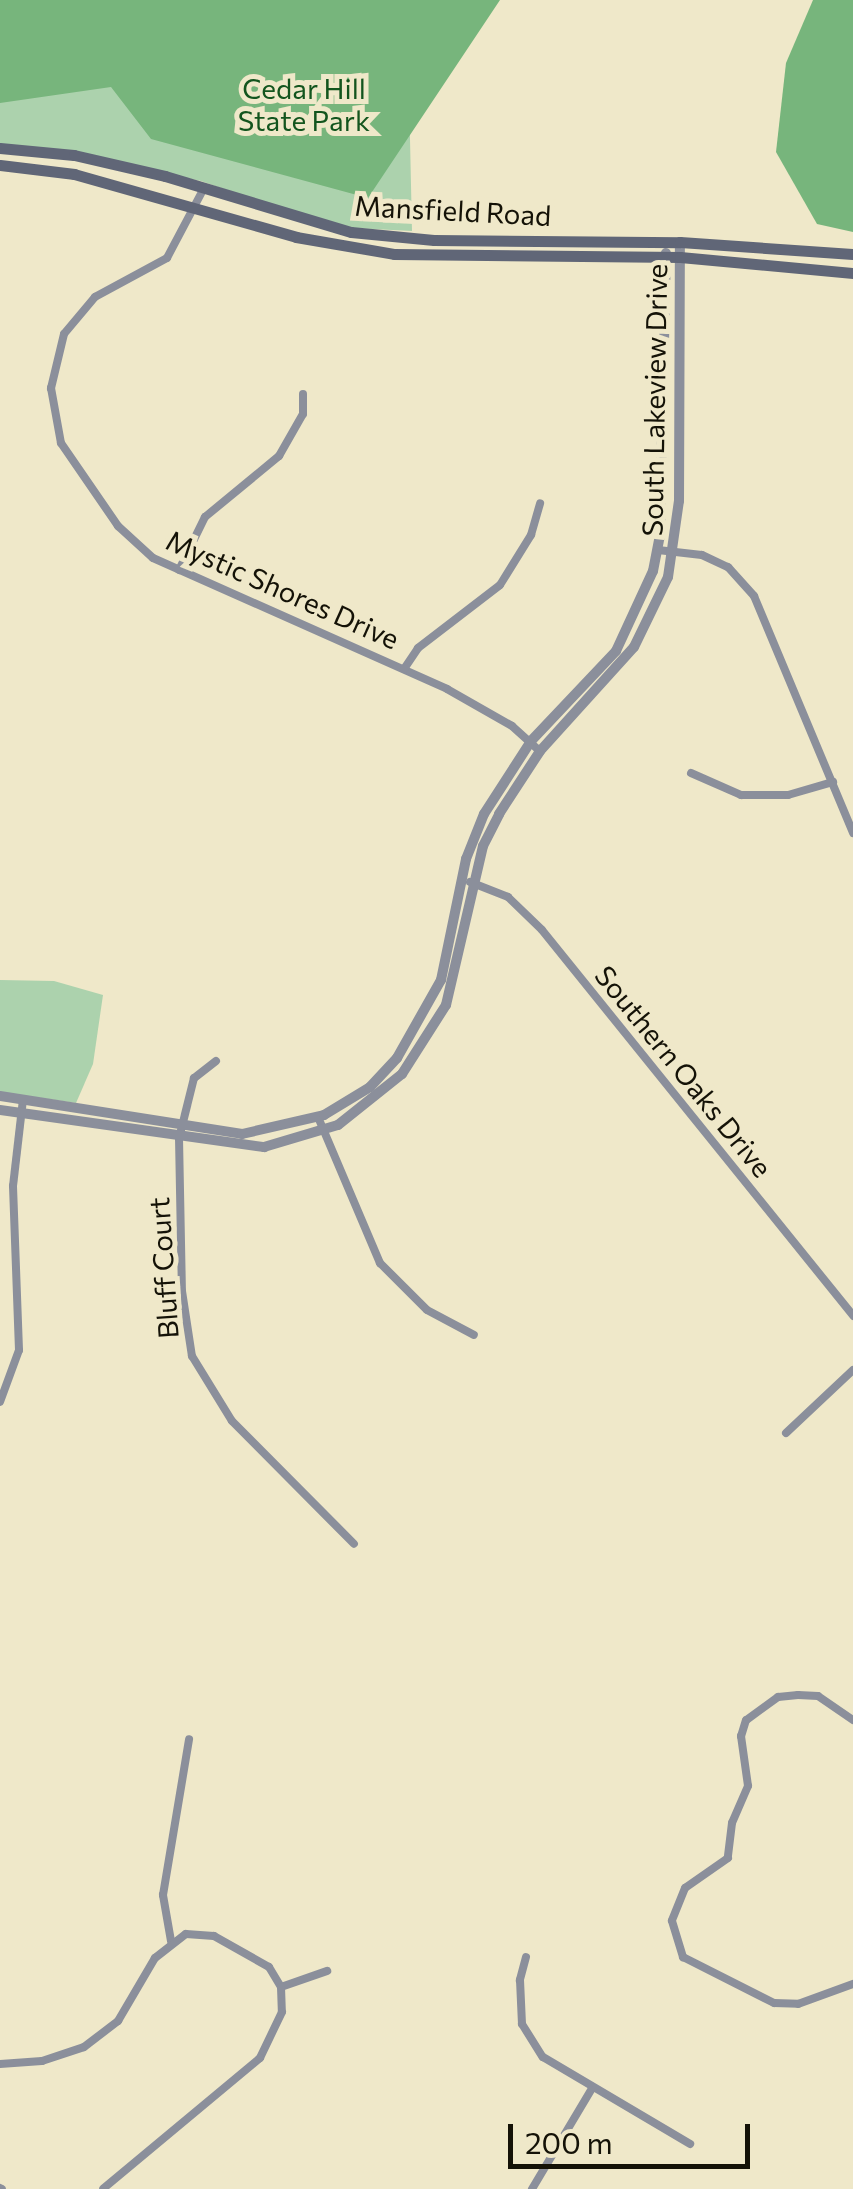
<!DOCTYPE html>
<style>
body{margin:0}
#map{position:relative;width:853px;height:2189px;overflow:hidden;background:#efe8c9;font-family:Commissioner,sans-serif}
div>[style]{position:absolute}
.green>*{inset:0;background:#acd2ad}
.forest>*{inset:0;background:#77b57c}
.minor>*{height:8px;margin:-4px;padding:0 4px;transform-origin:4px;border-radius:4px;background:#8b8f9b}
.tertiary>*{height:10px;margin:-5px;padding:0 5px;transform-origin:5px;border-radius:5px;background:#8b8f9b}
.secondary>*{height:11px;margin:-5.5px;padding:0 5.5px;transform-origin:5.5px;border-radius:5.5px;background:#606677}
span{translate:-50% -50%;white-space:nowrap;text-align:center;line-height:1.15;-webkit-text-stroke:10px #efe8c9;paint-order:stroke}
.park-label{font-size:28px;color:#13551e}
.street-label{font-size:28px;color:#141207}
.scale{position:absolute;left:508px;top:2124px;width:242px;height:45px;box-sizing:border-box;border:5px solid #141207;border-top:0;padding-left:12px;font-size:30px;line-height:35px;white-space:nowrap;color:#141207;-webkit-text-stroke:8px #efe8c9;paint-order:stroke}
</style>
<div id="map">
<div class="green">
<i style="clip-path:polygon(0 0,407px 0,412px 231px,333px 227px,201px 181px,69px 153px,0 151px)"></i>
<i style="clip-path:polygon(0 980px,54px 981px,103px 995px,93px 1064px,76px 1103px,0 1092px)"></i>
</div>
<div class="forest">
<i style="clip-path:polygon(0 0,500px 0,368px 198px,151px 139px,111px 87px,0 103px)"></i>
<i style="clip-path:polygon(813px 0,853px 0,853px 232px,817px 224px,776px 152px,786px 63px)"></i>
</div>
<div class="minor">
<i style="left:204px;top:188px;width:79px;rotate:117.9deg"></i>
<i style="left:167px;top:258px;width:82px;rotate:151.6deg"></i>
<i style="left:95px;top:297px;width:48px;rotate:130deg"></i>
<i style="left:64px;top:334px;width:56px;rotate:103.5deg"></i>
<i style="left:51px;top:388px;width:56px;rotate:79.7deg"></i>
<i style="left:61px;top:443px;width:101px;rotate:55.5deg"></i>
<i style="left:118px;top:526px;width:47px;rotate:42.4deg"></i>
<i style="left:153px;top:558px;width:322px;rotate:24deg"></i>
<i style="left:447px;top:689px;width:75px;rotate:29.6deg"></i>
<i style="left:512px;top:726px;width:38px;rotate:42deg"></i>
<i style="left:658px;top:550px;width:44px;rotate:6.5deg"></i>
<i style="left:702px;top:555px;width:29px;rotate:25deg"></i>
<i style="left:728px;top:567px;width:39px;rotate:48deg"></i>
<i style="left:754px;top:596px;width:257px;rotate:67.3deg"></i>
<i style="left:179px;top:570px;width:59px;rotate:-63.9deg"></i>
<i style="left:205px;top:517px;width:96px;rotate:-39.5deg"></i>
<i style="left:279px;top:456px;width:48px;rotate:-60.3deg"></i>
<i style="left:303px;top:414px;width:20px;rotate:-90deg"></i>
<i style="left:404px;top:669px;width:25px;rotate:-56deg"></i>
<i style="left:418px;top:648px;width:103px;rotate:-37.5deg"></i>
<i style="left:500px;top:585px;width:59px;rotate:-58.2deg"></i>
<i style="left:531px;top:535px;width:33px;rotate:-74deg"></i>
<i style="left:691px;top:773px;width:55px;rotate:23.7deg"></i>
<i style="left:741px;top:795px;width:47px"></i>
<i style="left:788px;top:795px;width:47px;rotate:-16.1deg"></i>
<i style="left:470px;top:882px;width:41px;rotate:21.5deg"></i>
<i style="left:508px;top:897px;width:47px;rotate:44.1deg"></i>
<i style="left:542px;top:930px;width:496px;rotate:51.1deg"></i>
<i style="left:216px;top:1061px;width:28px;rotate:142deg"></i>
<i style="left:194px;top:1078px;width:62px;rotate:104deg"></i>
<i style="left:179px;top:1138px;width:153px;rotate:88.9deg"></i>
<i style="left:182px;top:1291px;width:66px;rotate:81.3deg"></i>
<i style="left:192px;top:1356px;width:76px;rotate:58.4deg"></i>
<i style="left:232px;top:1421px;width:173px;rotate:45.2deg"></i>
<i style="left:318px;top:1117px;width:159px;rotate:67deg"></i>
<i style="left:380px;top:1263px;width:66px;rotate:45deg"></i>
<i style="left:427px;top:1310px;width:53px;rotate:28deg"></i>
<i style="left:0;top:1402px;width:55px;rotate:-69.9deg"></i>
<i style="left:19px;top:1350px;width:164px;rotate:-92.1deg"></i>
<i style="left:13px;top:1186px;width:87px;rotate:-83.4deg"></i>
<i style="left:786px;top:1433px;width:92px;rotate:-43.2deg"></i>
<i style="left:853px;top:1720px;width:42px;rotate:-145.6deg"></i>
<i style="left:818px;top:1696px;width:20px;rotate:-177deg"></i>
<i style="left:798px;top:1695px;width:20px;rotate:174deg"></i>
<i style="left:778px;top:1697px;width:39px;rotate:144deg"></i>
<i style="left:746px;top:1720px;width:17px;rotate:107deg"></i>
<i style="left:741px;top:1736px;width:50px;rotate:82deg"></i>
<i style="left:748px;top:1786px;width:40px;rotate:113.4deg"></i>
<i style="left:732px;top:1823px;width:35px;rotate:97deg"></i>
<i style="left:728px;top:1858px;width:52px;rotate:145.1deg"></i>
<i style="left:685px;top:1888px;width:35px;rotate:112deg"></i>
<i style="left:672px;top:1921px;width:38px;rotate:73deg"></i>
<i style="left:683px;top:1957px;width:102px;rotate:26.8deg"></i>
<i style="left:774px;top:2003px;width:24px;rotate:2deg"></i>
<i style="left:798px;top:2004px;width:59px;rotate:-20deg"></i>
<i style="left:171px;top:1941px;width:47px;rotate:-99.9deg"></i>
<i style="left:163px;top:1895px;width:158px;rotate:-80.5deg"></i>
<i style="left:526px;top:1957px;width:24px;rotate:105deg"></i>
<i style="left:520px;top:1980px;width:44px;rotate:87.4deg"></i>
<i style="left:522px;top:2024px;width:39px;rotate:58deg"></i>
<i style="left:543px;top:2057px;width:171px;rotate:30.6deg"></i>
<i style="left:281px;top:1987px;width:49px;rotate:-19.2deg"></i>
<i style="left:0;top:2064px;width:42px;rotate:-4.1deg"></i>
<i style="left:42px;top:2061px;width:44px;rotate:-18.4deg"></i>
<i style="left:84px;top:2047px;width:43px;rotate:-37.4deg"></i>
<i style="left:118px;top:2021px;width:73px;rotate:-59.6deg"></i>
<i style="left:155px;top:1958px;width:39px;rotate:-38deg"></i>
<i style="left:186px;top:1934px;width:28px;rotate:4deg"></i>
<i style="left:214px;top:1936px;width:63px;rotate:29.4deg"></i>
<i style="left:269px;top:1967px;width:23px;rotate:59deg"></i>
<i style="left:281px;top:1987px;width:25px;rotate:88deg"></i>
<i style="left:282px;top:2012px;width:51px;rotate:115.6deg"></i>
<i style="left:260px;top:2058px;width:204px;rotate:140.2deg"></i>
<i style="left:0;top:2188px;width:2px;rotate:27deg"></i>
<i style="left:532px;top:2189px;width:115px;rotate:-59.2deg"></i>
</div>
<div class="tertiary">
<i style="left:0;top:1096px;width:245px;rotate:8.9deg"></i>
<i style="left:242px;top:1134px;width:84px;rotate:-13deg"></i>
<i style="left:324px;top:1115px;width:54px;rotate:-31.3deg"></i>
<i style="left:370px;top:1087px;width:40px;rotate:-47deg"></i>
<i style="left:397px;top:1058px;width:90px;rotate:-60.6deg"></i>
<i style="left:441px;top:980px;width:124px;rotate:-78.3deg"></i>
<i style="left:466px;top:859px;width:48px;rotate:-68.2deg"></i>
<i style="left:484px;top:814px;width:87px;rotate:-57.2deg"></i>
<i style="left:531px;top:741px;width:124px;rotate:-46.6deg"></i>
<i style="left:616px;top:651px;width:88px;rotate:-65.2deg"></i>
<i style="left:653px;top:571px;width:38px;rotate:-79deg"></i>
<i style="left:660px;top:534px;width:281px;rotate:-88.8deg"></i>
<i style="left:0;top:1110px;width:267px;rotate:8deg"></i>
<i style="left:264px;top:1147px;width:77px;rotate:-16.6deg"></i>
<i style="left:338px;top:1125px;width:82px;rotate:-38.6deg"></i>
<i style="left:402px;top:1074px;width:82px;rotate:-57.5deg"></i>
<i style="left:446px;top:1005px;width:163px;rotate:-76.9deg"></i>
<i style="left:483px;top:846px;width:36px;rotate:-63deg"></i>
<i style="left:499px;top:814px;width:75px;rotate:-56.9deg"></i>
<i style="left:540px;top:751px;width:140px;rotate:-47.9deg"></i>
<i style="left:634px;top:647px;width:78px;rotate:-64.1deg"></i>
<i style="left:668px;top:577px;width:77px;rotate:-81.8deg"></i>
<i style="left:679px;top:501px;width:259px;rotate:-89.8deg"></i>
</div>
<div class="secondary">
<i style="left:0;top:148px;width:74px;rotate:5.4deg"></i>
<i style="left:74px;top:155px;width:93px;rotate:13deg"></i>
<i style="left:165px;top:176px;width:194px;rotate:16.8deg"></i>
<i style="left:351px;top:232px;width:83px;rotate:5.5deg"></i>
<i style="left:434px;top:240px;width:246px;rotate:0.5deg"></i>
<i style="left:680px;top:242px;width:173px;rotate:4deg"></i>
<i style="left:0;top:165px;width:75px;rotate:6.9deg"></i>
<i style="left:74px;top:174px;width:231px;rotate:15.8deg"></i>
<i style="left:296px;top:237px;width:99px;rotate:9.8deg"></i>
<i style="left:394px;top:254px;width:286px;rotate:0.6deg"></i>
<i style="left:680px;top:257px;width:174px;rotate:5.3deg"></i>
</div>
<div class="park-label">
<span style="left:304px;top:104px">Cedar Hill<br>State Park</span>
</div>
<div class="street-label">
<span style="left:453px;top:210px;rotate:3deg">Mansfield Road</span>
<span style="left:654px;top:400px;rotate:-89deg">South Lakeview Drive</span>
<span style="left:283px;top:589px;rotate:24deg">Mystic Shores Drive</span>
<span style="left:684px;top:1071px;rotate:51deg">Southern Oaks Drive</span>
<span style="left:163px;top:1268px;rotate:-94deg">Bluff Court</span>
</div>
<div class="scale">200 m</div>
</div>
